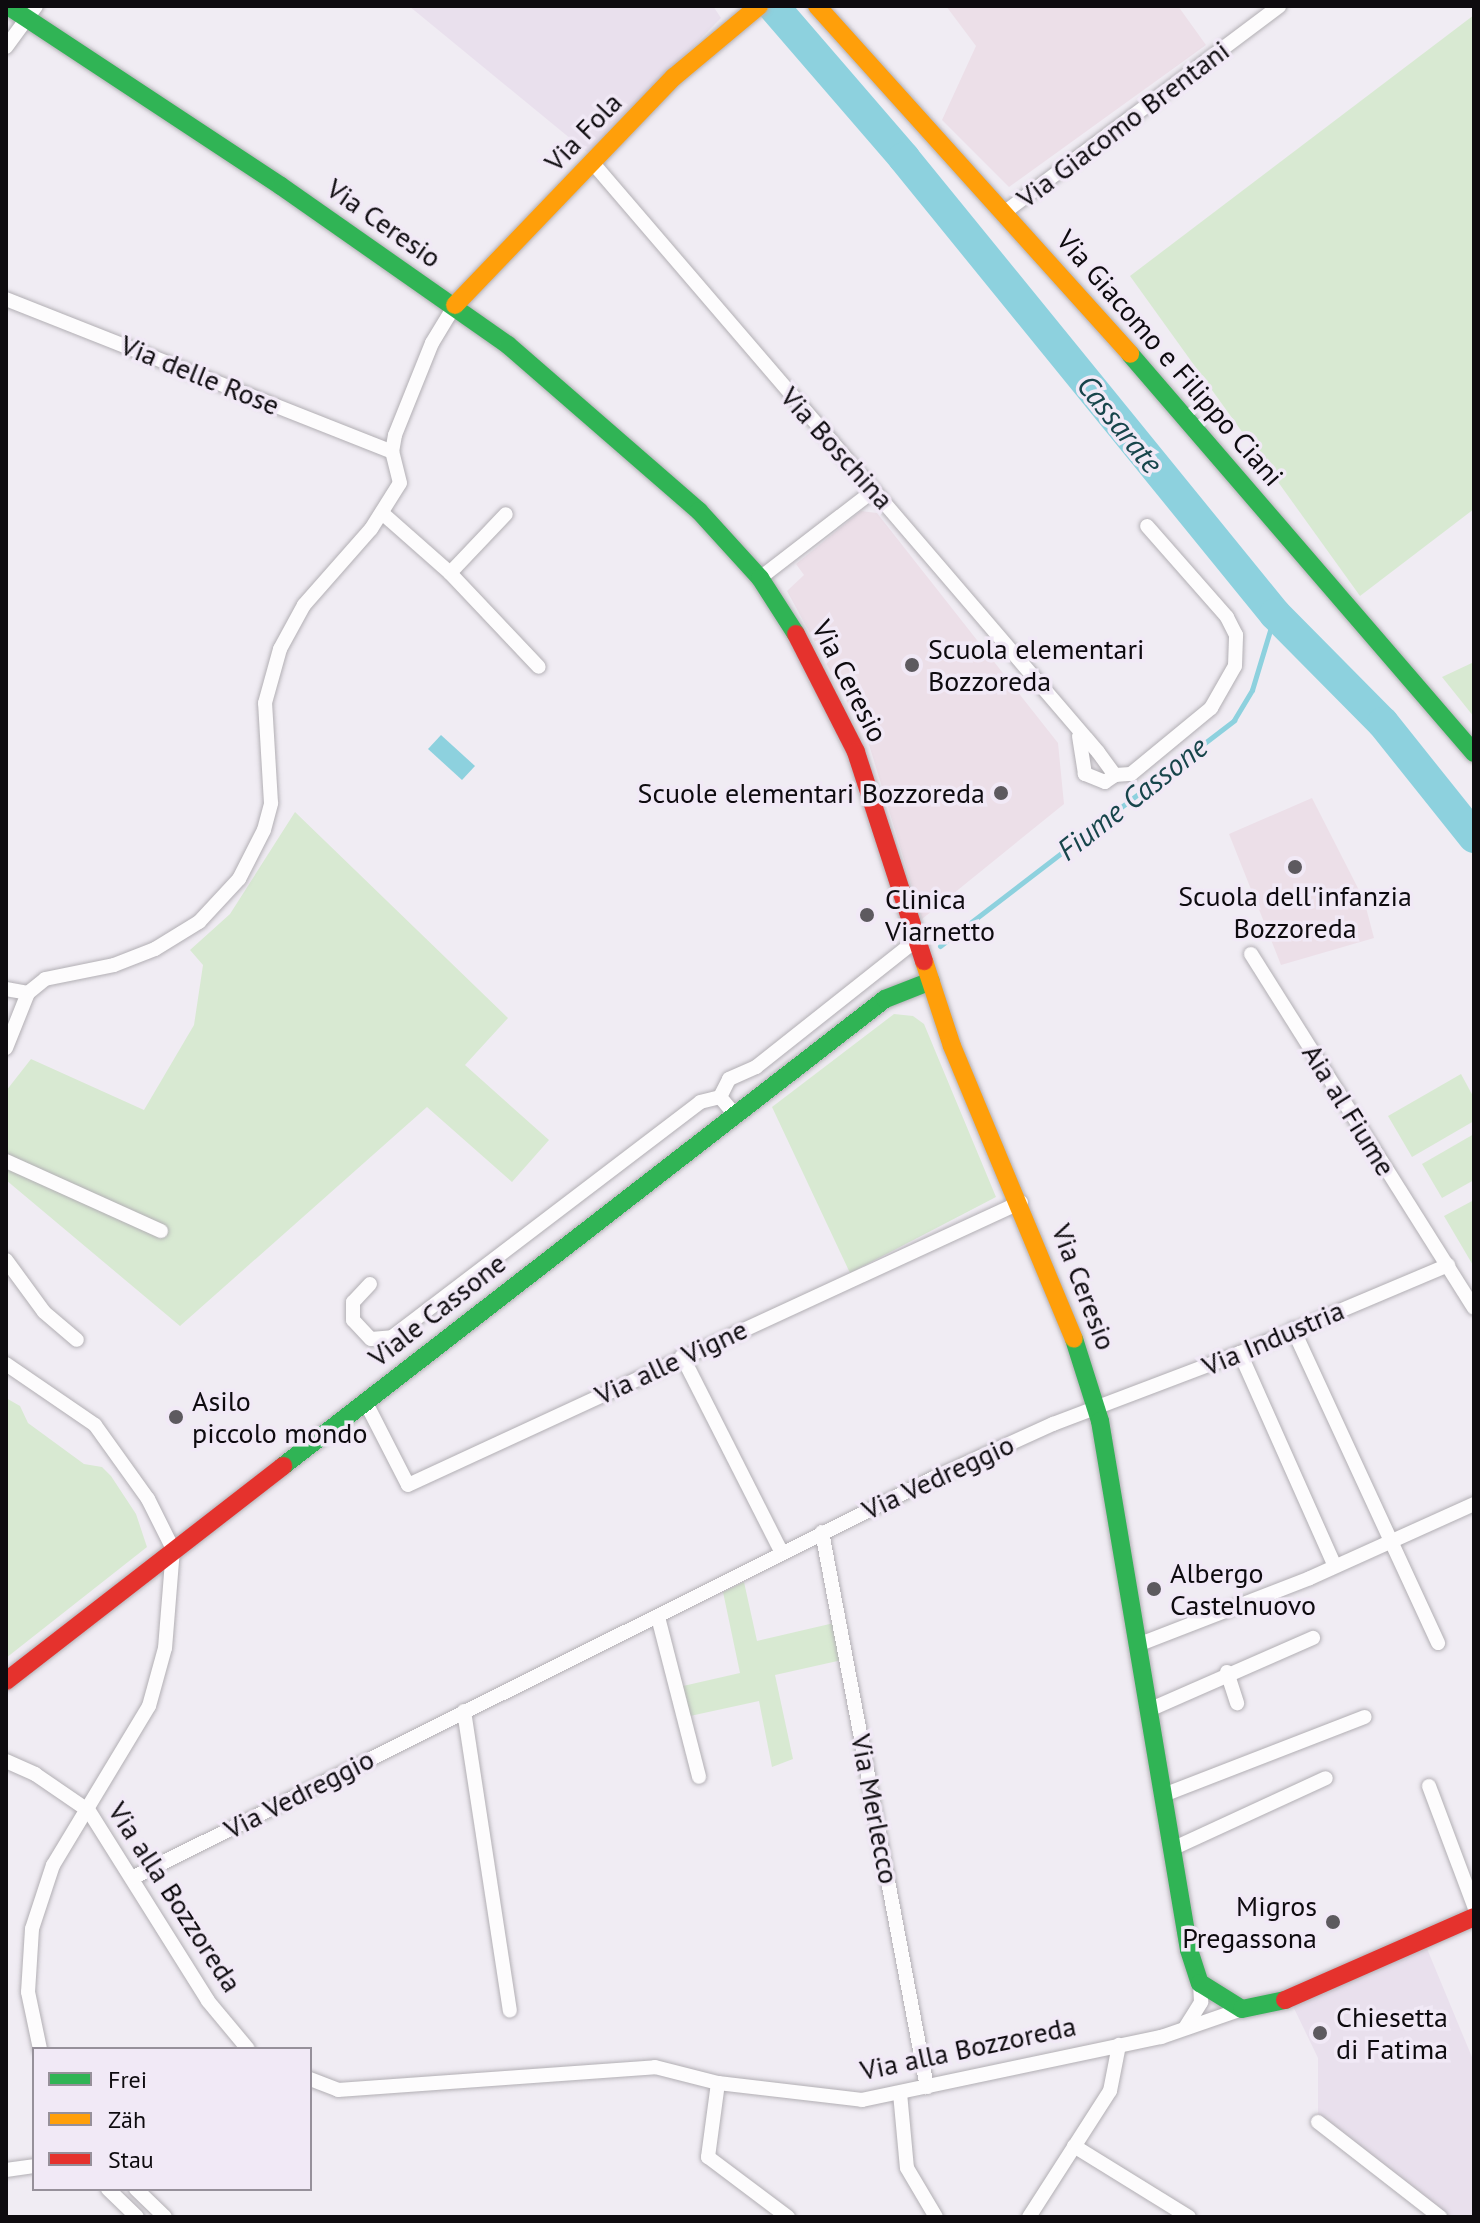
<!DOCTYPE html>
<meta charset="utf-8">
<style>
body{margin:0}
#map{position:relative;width:1480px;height:2223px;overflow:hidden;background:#f0ecf3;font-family:"PT Sans",sans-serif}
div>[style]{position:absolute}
.built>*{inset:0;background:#e9e0ed}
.education>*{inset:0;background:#ecdfe8}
.green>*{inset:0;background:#d8e9d2}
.water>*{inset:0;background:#8dd1de}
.stream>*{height:5px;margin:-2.5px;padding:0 2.5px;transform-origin:2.5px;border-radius:2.5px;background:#8dd1de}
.river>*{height:32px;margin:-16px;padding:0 16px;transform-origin:16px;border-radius:16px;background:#8dd1de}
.roads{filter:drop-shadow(0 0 2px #b2afb4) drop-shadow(0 0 2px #b2afb4)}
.street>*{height:14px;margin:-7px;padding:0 7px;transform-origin:7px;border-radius:7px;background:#fdfcfd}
.fast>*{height:18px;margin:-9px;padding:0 9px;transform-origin:9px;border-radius:9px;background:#30b455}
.slow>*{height:18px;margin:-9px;padding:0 9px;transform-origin:9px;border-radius:9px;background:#ff9f0a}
.jam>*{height:18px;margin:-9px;padding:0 9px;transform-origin:9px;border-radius:9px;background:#e5322d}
.dots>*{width:22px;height:22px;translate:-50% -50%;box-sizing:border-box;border:4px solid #f1e9f6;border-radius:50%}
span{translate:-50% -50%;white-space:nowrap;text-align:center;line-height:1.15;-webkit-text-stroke:7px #f1e9f6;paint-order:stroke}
.street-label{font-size:28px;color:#0e0b0f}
.poi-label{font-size:28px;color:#0e0b0f}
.left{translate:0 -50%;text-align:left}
.right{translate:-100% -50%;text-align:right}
.water-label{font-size:30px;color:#17454b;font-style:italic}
.frame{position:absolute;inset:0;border:8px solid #0e0b0f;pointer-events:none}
.legend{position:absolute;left:32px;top:2047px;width:280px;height:144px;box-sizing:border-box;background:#f1e9f6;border:2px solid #96909a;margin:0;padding:10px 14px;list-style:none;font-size:24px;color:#0e0b0f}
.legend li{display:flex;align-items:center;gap:16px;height:40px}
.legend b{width:40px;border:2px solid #96909a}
</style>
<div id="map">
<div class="built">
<i style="clip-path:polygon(409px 6px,713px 6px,721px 18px,588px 153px)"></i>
<i style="clip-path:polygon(1423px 1939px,1474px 2062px,1474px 2217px,1440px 2217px,1318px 2122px,1318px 2058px,1290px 2000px)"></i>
</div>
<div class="education">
<i style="clip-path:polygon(946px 6px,1178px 6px,1206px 45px,1009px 187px,942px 120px,976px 46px)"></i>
<i style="clip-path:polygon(861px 511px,877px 513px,1058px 743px,1064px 804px,922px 919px,867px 738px,787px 591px,804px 575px,796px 564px)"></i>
<i style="clip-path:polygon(1312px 798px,1364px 900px,1374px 938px,1281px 965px,1229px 834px)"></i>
</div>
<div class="green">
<i style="clip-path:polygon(1474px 15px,1474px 509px,1360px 596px,1130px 276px)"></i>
<i style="clip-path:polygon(1474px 662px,1474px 717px,1442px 677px)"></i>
<i style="clip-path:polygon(295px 812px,508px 1018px,465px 1065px,549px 1140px,512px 1182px,427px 1107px,180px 1326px,6px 1180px,6px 1091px,31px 1059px,144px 1110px,194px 1025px,203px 965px,190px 950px,230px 914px)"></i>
<i style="clip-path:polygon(894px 1014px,913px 1016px,924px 1024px,996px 1197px,850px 1273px,772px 1107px)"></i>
<i style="clip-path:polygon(1461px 1074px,1474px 1098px,1474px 1121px,1412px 1157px,1388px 1116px)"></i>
<i style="clip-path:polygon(1474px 1134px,1474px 1180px,1442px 1198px,1422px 1164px)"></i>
<i style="clip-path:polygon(1474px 1200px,1474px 1267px,1444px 1216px)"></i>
<i style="clip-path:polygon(6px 1398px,20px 1406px,28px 1423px,84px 1464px,102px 1467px,111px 1476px,136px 1514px,147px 1547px,6px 1658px)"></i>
<i style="clip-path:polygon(744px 1582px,757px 1641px,834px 1623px,842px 1660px,775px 1675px,793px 1759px,772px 1767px,759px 1701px,690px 1716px,683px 1686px,740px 1673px,723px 1592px)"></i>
</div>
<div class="water">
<i style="clip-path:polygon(441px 735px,475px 766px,462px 780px,428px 749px)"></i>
</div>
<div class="stream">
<i style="left:940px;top:946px;width:371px;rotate:-37.5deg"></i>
<i style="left:1234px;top:720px;width:35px;rotate:-59deg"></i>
<i style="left:1252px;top:690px;width:79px;rotate:-73.2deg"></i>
</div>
<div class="river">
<i style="left:773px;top:6px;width:201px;rotate:49.2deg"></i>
<i style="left:904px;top:158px;width:588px;rotate:50.87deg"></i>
<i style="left:1275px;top:614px;width:153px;rotate:45.3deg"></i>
<i style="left:1383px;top:723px;width:146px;rotate:51.4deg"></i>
</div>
<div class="roads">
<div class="street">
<i style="left:6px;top:47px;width:51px;rotate:-53.8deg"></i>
<i style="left:592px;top:162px;width:777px;rotate:49.38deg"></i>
<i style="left:1098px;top:752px;width:29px;rotate:54deg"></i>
<i style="left:1115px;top:775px;width:12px;rotate:145deg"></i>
<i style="left:1105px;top:782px;width:22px;rotate:-158deg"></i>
<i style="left:1085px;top:774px;width:38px;rotate:-99deg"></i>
<i style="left:1005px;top:212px;width:343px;rotate:-36.9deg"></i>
<i style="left:6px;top:299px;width:415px;rotate:21.6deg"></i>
<i style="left:382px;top:513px;width:91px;rotate:41.4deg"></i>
<i style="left:450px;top:573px;width:129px;rotate:46.6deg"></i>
<i style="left:450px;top:573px;width:81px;rotate:-46.5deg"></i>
<i style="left:760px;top:578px;width:143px;rotate:-37.6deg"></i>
<i style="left:1115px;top:775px;width:16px;rotate:-4deg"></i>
<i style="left:1131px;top:774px;width:104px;rotate:-39.5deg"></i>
<i style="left:1211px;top:708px;width:48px;rotate:-60.3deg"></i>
<i style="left:1235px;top:666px;width:31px;rotate:-88deg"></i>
<i style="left:1236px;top:635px;width:20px;rotate:-117deg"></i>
<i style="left:1227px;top:617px;width:121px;rotate:-131.3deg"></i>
<i style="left:1251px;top:954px;width:418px;rotate:57.8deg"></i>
<i style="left:6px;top:989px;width:22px;rotate:10deg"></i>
<i style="left:6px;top:1048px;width:59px;rotate:-68.2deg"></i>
<i style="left:28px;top:993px;width:22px;rotate:-39deg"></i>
<i style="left:45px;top:979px;width:70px;rotate:-11.5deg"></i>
<i style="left:114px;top:965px;width:44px;rotate:-21.3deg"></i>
<i style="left:155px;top:949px;width:52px;rotate:-31.5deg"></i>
<i style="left:199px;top:922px;width:59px;rotate:-47.1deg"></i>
<i style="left:239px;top:879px;width:55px;rotate:-63deg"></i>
<i style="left:264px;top:830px;width:28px;rotate:-75deg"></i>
<i style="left:271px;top:803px;width:100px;rotate:-93.4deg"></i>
<i style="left:265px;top:703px;width:56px;rotate:-74.5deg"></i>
<i style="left:280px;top:649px;width:50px;rotate:-61.4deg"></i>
<i style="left:304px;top:605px;width:101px;rotate:-48.6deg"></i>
<i style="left:371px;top:529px;width:54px;rotate:-57.8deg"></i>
<i style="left:400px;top:483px;width:32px;rotate:-104deg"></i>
<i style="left:392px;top:452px;width:17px;rotate:-80deg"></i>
<i style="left:395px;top:435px;width:99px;rotate:-68.1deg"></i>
<i style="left:432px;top:343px;width:44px;rotate:-58.8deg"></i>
<i style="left:720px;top:1097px;width:20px;rotate:-63deg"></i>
<i style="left:729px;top:1079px;width:30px;rotate:-24deg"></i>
<i style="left:756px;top:1067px;width:209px;rotate:-38.4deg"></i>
<i style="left:6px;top:1161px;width:170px;rotate:24.3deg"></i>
<i style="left:6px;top:1260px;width:64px;rotate:53.8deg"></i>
<i style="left:44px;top:1312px;width:43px;rotate:40.3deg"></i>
<i style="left:370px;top:1284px;width:25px;rotate:133deg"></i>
<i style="left:353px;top:1302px;width:18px;rotate:90deg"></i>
<i style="left:353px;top:1320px;width:26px;rotate:47deg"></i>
<i style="left:371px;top:1339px;width:21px;rotate:-5deg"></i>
<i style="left:392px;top:1337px;width:387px;rotate:-37.3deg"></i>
<i style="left:700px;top:1102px;width:21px;rotate:-14deg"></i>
<i style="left:720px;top:1097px;width:23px;rotate:50deg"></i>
<i style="left:1293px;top:1329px;width:346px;rotate:65.2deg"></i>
<i style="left:1240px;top:1353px;width:233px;rotate:66deg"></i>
<i style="left:682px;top:1356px;width:221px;rotate:63.1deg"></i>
<i style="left:6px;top:1364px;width:108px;rotate:34.4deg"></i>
<i style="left:95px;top:1425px;width:91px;rotate:54.4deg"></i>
<i style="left:148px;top:1499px;width:56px;rotate:63.4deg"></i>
<i style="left:173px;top:1549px;width:99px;rotate:94.6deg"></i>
<i style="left:165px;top:1648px;width:60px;rotate:105.4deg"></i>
<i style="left:149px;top:1706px;width:186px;rotate:121.1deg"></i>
<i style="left:53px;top:1865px;width:67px;rotate:108.2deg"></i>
<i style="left:32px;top:1929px;width:63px;rotate:93.6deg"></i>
<i style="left:28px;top:1992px;width:58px;rotate:78.1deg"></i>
<i style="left:365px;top:1401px;width:94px;rotate:62.9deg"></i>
<i style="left:408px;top:1485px;width:675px;rotate:-24.78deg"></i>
<i style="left:822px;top:1532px;width:565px;rotate:79.29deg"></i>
<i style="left:658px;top:1617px;width:165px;rotate:75.6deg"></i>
<i style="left:1140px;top:1644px;width:182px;rotate:-21.2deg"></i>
<i style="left:1310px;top:1578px;width:180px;rotate:-24.3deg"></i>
<i style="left:1227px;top:1672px;width:33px;rotate:72deg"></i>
<i style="left:1151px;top:1709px;width:177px;rotate:-23.7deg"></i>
<i style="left:464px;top:1711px;width:303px;rotate:81.3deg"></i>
<i style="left:6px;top:1761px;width:32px;rotate:24deg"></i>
<i style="left:35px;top:1774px;width:65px;rotate:34.4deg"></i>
<i style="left:89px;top:1811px;width:224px;rotate:57.9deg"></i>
<i style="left:208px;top:2001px;width:62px;rotate:50.2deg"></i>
<i style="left:1429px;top:1786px;width:128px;rotate:69.4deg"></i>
<i style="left:1166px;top:1794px;width:213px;rotate:-21.2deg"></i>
<i style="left:1174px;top:1848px;width:167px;rotate:-24.7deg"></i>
<i style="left:134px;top:1877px;width:894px;rotate:-26.51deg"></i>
<i style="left:934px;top:1478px;width:131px;rotate:-24.4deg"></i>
<i style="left:1053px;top:1424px;width:200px;rotate:-20.8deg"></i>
<i style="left:1240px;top:1353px;width:226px;rotate:-22.9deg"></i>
<i style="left:1185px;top:2028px;width:31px;rotate:-58deg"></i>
<i style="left:1201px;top:2002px;width:19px;rotate:-93deg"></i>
<i style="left:310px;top:2079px;width:30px;rotate:21deg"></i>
<i style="left:338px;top:2090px;width:318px;rotate:-4.1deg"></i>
<i style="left:655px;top:2067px;width:65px;rotate:14.3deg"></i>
<i style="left:718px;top:2083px;width:145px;rotate:6.7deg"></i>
<i style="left:862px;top:2100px;width:306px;rotate:-11.9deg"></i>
<i style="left:1161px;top:2037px;width:86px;rotate:-19.1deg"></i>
<i style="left:718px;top:2083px;width:75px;rotate:97.7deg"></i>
<i style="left:708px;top:2157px;width:100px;rotate:36.9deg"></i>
<i style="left:900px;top:2093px;width:75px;rotate:84.7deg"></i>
<i style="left:907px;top:2168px;width:57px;rotate:59.4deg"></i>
<i style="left:1318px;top:2122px;width:155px;rotate:37.9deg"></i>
<i style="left:1074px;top:2146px;width:135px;rotate:31.7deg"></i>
<i style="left:6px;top:2170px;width:28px;rotate:-8deg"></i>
<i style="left:108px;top:2189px;width:40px;rotate:44deg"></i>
<i style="left:136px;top:2189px;width:40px;rotate:44deg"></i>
<i style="left:1029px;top:2217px;width:150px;rotate:-57.3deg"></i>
<i style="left:1110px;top:2091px;width:47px;rotate:-78.9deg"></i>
</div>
<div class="fast">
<i style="left:8px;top:6px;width:327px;rotate:33.4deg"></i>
<i style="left:281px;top:186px;width:277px;rotate:35deg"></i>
<i style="left:508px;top:345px;width:253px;rotate:41deg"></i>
<i style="left:699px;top:511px;width:91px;rotate:47.7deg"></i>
<i style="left:760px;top:578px;width:67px;rotate:57.3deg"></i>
<i style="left:1130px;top:354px;width:527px;rotate:49.23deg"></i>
<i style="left:1074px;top:1339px;width:86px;rotate:72.4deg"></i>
<i style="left:1100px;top:1421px;width:536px;rotate:80.45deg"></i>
<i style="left:1189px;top:1950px;width:35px;rotate:72deg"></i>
<i style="left:1200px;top:1983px;width:49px;rotate:31.8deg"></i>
<i style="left:1242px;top:2009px;width:44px;rotate:-11.8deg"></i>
<i style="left:283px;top:1466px;width:762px;rotate:-37.8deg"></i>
<i style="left:885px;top:999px;width:49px;rotate:-21.4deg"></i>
</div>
<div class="slow">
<i style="left:817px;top:6px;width:468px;rotate:48deg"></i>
<i style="left:455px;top:305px;width:316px;rotate:-46.2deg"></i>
<i style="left:674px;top:77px;width:111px;rotate:-39.9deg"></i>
<i style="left:924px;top:961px;width:89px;rotate:71.8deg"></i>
<i style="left:952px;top:1046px;width:317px;rotate:67.4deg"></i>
</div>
<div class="jam">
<i style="left:796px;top:634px;width:132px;rotate:63deg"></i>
<i style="left:856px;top:752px;width:220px;rotate:72deg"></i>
<i style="left:6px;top:1681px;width:351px;rotate:-37.8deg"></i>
<i style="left:1285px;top:2000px;width:206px;rotate:-23.7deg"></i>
</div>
</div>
<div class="dots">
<i style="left:912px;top:665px;background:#5d5a5f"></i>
<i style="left:1001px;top:793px;background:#5d5a5f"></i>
<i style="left:1295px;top:867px;background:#5d5a5f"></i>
<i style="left:867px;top:915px;background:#5d5a5f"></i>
<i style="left:176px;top:1417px;background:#5d5a5f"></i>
<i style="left:1154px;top:1589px;background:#5d5a5f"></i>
<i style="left:1333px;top:1922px;background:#5d5a5f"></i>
<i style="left:1320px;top:2033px;background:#5d5a5f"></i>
</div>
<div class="street-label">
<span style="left:1123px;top:124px;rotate:-37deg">Via Giacomo Brentani</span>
<span style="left:583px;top:132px;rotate:-46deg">Via Fola</span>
<span style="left:384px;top:223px;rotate:35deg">Via Ceresio</span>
<span style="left:1170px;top:358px;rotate:49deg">Via Giacomo e Filippo Ciani</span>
<span style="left:200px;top:375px;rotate:22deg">Via delle Rose</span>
<span style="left:837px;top:448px;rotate:48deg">Via Boschina</span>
<span style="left:850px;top:681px;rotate:63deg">Via Ceresio</span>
<span style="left:1349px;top:1110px;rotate:58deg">Aia al Fiume</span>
<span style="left:1084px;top:1287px;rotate:69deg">Via Ceresio</span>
<span style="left:437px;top:1310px;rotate:-38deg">Viale Cassone</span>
<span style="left:1273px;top:1338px;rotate:-23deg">Via Industria</span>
<span style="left:671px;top:1362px;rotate:-25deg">Via alle Vigne</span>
<span style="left:938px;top:1477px;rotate:-25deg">Via Vedreggio</span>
<span style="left:299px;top:1794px;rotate:-27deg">Via Vedreggio</span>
<span style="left:875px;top:1809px;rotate:79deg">Via Merlecco</span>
<span style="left:175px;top:1897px;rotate:57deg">Via alla Bozzoreda</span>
<span style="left:968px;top:2048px;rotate:-12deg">Via alla Bozzoreda</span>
</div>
<div class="poi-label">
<span class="left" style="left:928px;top:665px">Scuola elementari<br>Bozzoreda</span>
<span class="right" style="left:985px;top:793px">Scuole elementari Bozzoreda</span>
<span style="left:1295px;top:912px">Scuola dell'infanzia<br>Bozzoreda</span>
<span class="left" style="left:885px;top:915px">Clinica<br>Viarnetto</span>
<span class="left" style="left:192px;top:1417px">Asilo<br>piccolo mondo</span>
<span class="left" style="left:1170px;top:1589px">Albergo<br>Castelnuovo</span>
<span class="right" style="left:1317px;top:1922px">Migros<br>Pregassona</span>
<span class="left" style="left:1336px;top:2033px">Chiesetta<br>di Fatima</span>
</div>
<div class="water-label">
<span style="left:1120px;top:424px;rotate:51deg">Cassarate</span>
<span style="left:1132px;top:798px;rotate:-38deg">Fiume Cassone</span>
</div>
<div class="frame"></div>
<ul class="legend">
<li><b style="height:10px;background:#30b455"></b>Frei</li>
<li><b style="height:10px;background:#ff9f0a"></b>Zäh</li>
<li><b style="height:10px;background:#e5322d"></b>Stau</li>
</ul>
</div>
